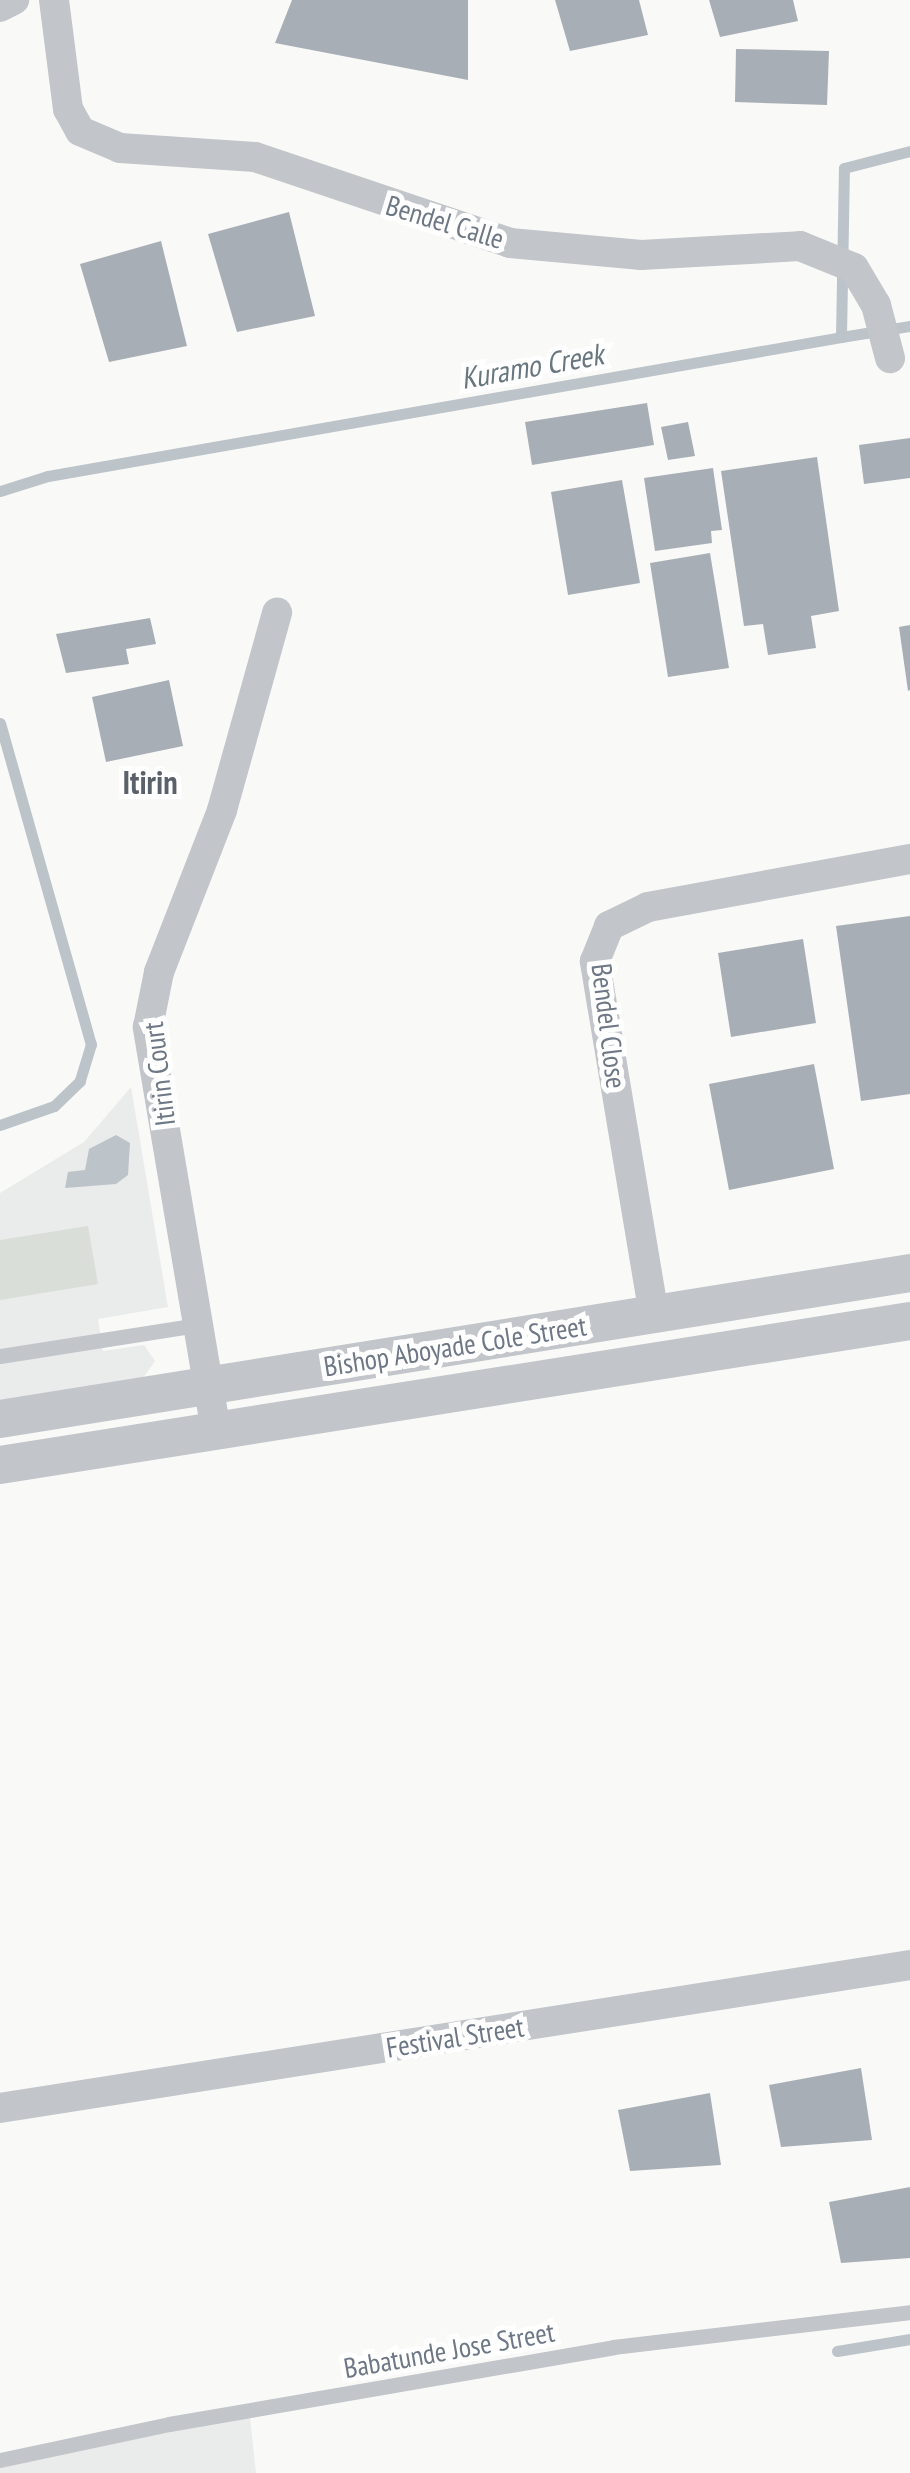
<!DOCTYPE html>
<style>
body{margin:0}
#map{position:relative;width:910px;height:2473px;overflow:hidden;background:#f9faf8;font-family:"PT Sans Narrow",sans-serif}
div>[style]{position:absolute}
.built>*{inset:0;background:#eaebeb}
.green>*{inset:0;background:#d9ded8}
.water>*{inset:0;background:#bcc3c9}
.stream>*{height:11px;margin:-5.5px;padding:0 5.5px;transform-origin:5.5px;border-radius:5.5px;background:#bcc3c9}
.building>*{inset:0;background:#a8aeb5}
.service>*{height:15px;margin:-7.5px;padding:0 7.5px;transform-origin:7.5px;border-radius:7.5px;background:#c2c5c9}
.minor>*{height:30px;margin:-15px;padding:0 15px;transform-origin:15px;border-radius:15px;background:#c2c5c9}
.tertiary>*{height:38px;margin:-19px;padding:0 19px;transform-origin:19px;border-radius:19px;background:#c2c5c9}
span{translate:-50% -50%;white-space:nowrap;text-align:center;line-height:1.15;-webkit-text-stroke:10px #fff;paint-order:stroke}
.street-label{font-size:28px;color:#6d7785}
.water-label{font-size:30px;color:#68777f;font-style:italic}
.quarter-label{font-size:32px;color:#5a616b;font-weight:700}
</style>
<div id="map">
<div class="built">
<i style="clip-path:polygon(131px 1087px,168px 1307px,98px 1319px,103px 1351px,144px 1345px,155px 1361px,141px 1381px,0 1404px,0 1193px,84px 1142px)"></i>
<i style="clip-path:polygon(250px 2417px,256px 2473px,0 2473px,0 2456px)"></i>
</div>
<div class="green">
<i style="clip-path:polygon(88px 1226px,98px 1284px,0 1300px,0 1240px)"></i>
</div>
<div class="water">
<i style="clip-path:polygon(116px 1135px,130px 1143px,128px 1175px,116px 1184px,65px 1188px,68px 1172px,85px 1170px,89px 1149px)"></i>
</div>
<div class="stream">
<i style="left:841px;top:337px;width:70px;rotate:-9.1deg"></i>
<i style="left:0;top:491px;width:50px;rotate:-17.4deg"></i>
<i style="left:48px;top:476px;width:805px;rotate:-9.94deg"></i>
<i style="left:841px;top:337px;width:169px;rotate:-89deg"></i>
<i style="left:844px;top:168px;width:68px;rotate:-14.4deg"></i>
<i style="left:0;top:723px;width:334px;rotate:74.2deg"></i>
<i style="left:91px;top:1044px;width:39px;rotate:107deg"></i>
<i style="left:80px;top:1081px;width:36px;rotate:136deg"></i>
<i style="left:54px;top:1106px;width:57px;rotate:160.6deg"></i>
<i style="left:837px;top:2351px;width:74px;rotate:-9.3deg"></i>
</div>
<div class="building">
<i style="clip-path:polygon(292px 0,468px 0,468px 80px,275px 43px)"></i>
<i style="clip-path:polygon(555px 0,639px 0,648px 35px,570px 51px)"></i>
<i style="clip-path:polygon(709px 0,793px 0,798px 21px,720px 37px)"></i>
<i style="clip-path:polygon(736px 49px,829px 51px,827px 105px,735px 102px)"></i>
<i style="clip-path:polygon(289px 212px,315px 316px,237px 332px,208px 234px)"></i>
<i style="clip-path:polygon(161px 241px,187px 346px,109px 362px,80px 264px)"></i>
<i style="clip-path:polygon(647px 403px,654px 445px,532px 465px,525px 422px)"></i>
<i style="clip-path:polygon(688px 422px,695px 456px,668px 460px,661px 427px)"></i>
<i style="clip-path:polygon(910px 438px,910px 478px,864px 484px,859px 445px)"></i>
<i style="clip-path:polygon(817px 457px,839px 611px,811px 616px,816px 648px,768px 655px,763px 624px,744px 626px,721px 471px)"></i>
<i style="clip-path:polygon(713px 468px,722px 530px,711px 531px,712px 543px,655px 551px,644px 478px)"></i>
<i style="clip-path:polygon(622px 480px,640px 583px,568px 595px,551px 492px)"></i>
<i style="clip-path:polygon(710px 553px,729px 668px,668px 677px,650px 563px)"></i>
<i style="clip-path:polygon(150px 618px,156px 644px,126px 649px,129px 664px,66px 673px,56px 634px)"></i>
<i style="clip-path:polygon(910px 625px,910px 690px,908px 691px,899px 627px)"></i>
<i style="clip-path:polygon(169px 680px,183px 746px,106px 762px,92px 697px)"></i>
<i style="clip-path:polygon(910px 916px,910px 1094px,861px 1101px,836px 926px)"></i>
<i style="clip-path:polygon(803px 939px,816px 1023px,731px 1037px,718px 953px)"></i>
<i style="clip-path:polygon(814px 1064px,834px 1169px,729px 1190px,709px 1084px)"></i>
<i style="clip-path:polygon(861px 2068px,872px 2140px,781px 2147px,769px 2085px)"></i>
<i style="clip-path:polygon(710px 2093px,721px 2165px,630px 2171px,618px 2110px)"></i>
<i style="clip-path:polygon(910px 2187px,910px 2258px,841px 2263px,829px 2202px)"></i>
</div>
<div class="service">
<i style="left:0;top:1356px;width:199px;rotate:-8.9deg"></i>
<i style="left:0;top:2460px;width:173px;rotate:-12deg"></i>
<i style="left:169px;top:2424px;width:451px;rotate:-9.8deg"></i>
<i style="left:613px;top:2347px;width:299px;rotate:-6.7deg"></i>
</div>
<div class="minor">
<i style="left:54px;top:0;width:110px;rotate:82.7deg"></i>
<i style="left:68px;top:109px;width:25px;rotate:61deg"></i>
<i style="left:80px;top:131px;width:43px;rotate:23deg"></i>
<i style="left:120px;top:148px;width:135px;rotate:3.8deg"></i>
<i style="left:255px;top:157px;width:269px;rotate:18.6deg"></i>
<i style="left:510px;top:243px;width:132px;rotate:5.2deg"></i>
<i style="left:641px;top:255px;width:159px;rotate:-3.2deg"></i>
<i style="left:800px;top:246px;width:58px;rotate:22.2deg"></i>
<i style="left:854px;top:268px;width:43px;rotate:59.3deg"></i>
<i style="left:876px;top:305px;width:55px;rotate:75.2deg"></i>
<i style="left:0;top:7px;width:16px;rotate:-27deg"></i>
<i style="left:654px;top:1315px;width:359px;rotate:-99.5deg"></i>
<i style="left:595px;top:961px;width:38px;rotate:-68deg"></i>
<i style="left:609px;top:926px;width:43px;rotate:-26deg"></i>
<i style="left:648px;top:907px;width:266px;rotate:-10.4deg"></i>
<i style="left:216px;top:1431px;width:410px;rotate:-99.6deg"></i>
<i style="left:148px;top:1027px;width:56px;rotate:-78.7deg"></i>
<i style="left:159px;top:972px;width:174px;rotate:-68.7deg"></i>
<i style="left:222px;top:810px;width:205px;rotate:-74.4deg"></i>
<i style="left:0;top:2108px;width:921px;rotate:-8.93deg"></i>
</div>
<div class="tertiary">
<i style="left:0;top:1419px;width:922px;rotate:-9.11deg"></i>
<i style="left:0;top:1465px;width:921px;rotate:-8.99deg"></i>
</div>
<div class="street-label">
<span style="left:445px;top:222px;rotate:17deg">Bendel Calle</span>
<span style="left:609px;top:1026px;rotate:83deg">Bendel Close</span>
<span style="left:159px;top:1074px;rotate:-97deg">Itirin Court</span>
<span style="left:455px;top:1346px;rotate:-9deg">Bishop Aboyade Cole Street</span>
<span style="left:455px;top:2037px;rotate:-9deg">Festival Street</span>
<span style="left:449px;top:2350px;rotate:-10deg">Babatunde Jose Street</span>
</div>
<div class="water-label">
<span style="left:532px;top:366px;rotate:-10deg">Kuramo Creek</span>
</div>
<div class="quarter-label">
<span style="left:150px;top:782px">Itirin</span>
</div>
</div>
